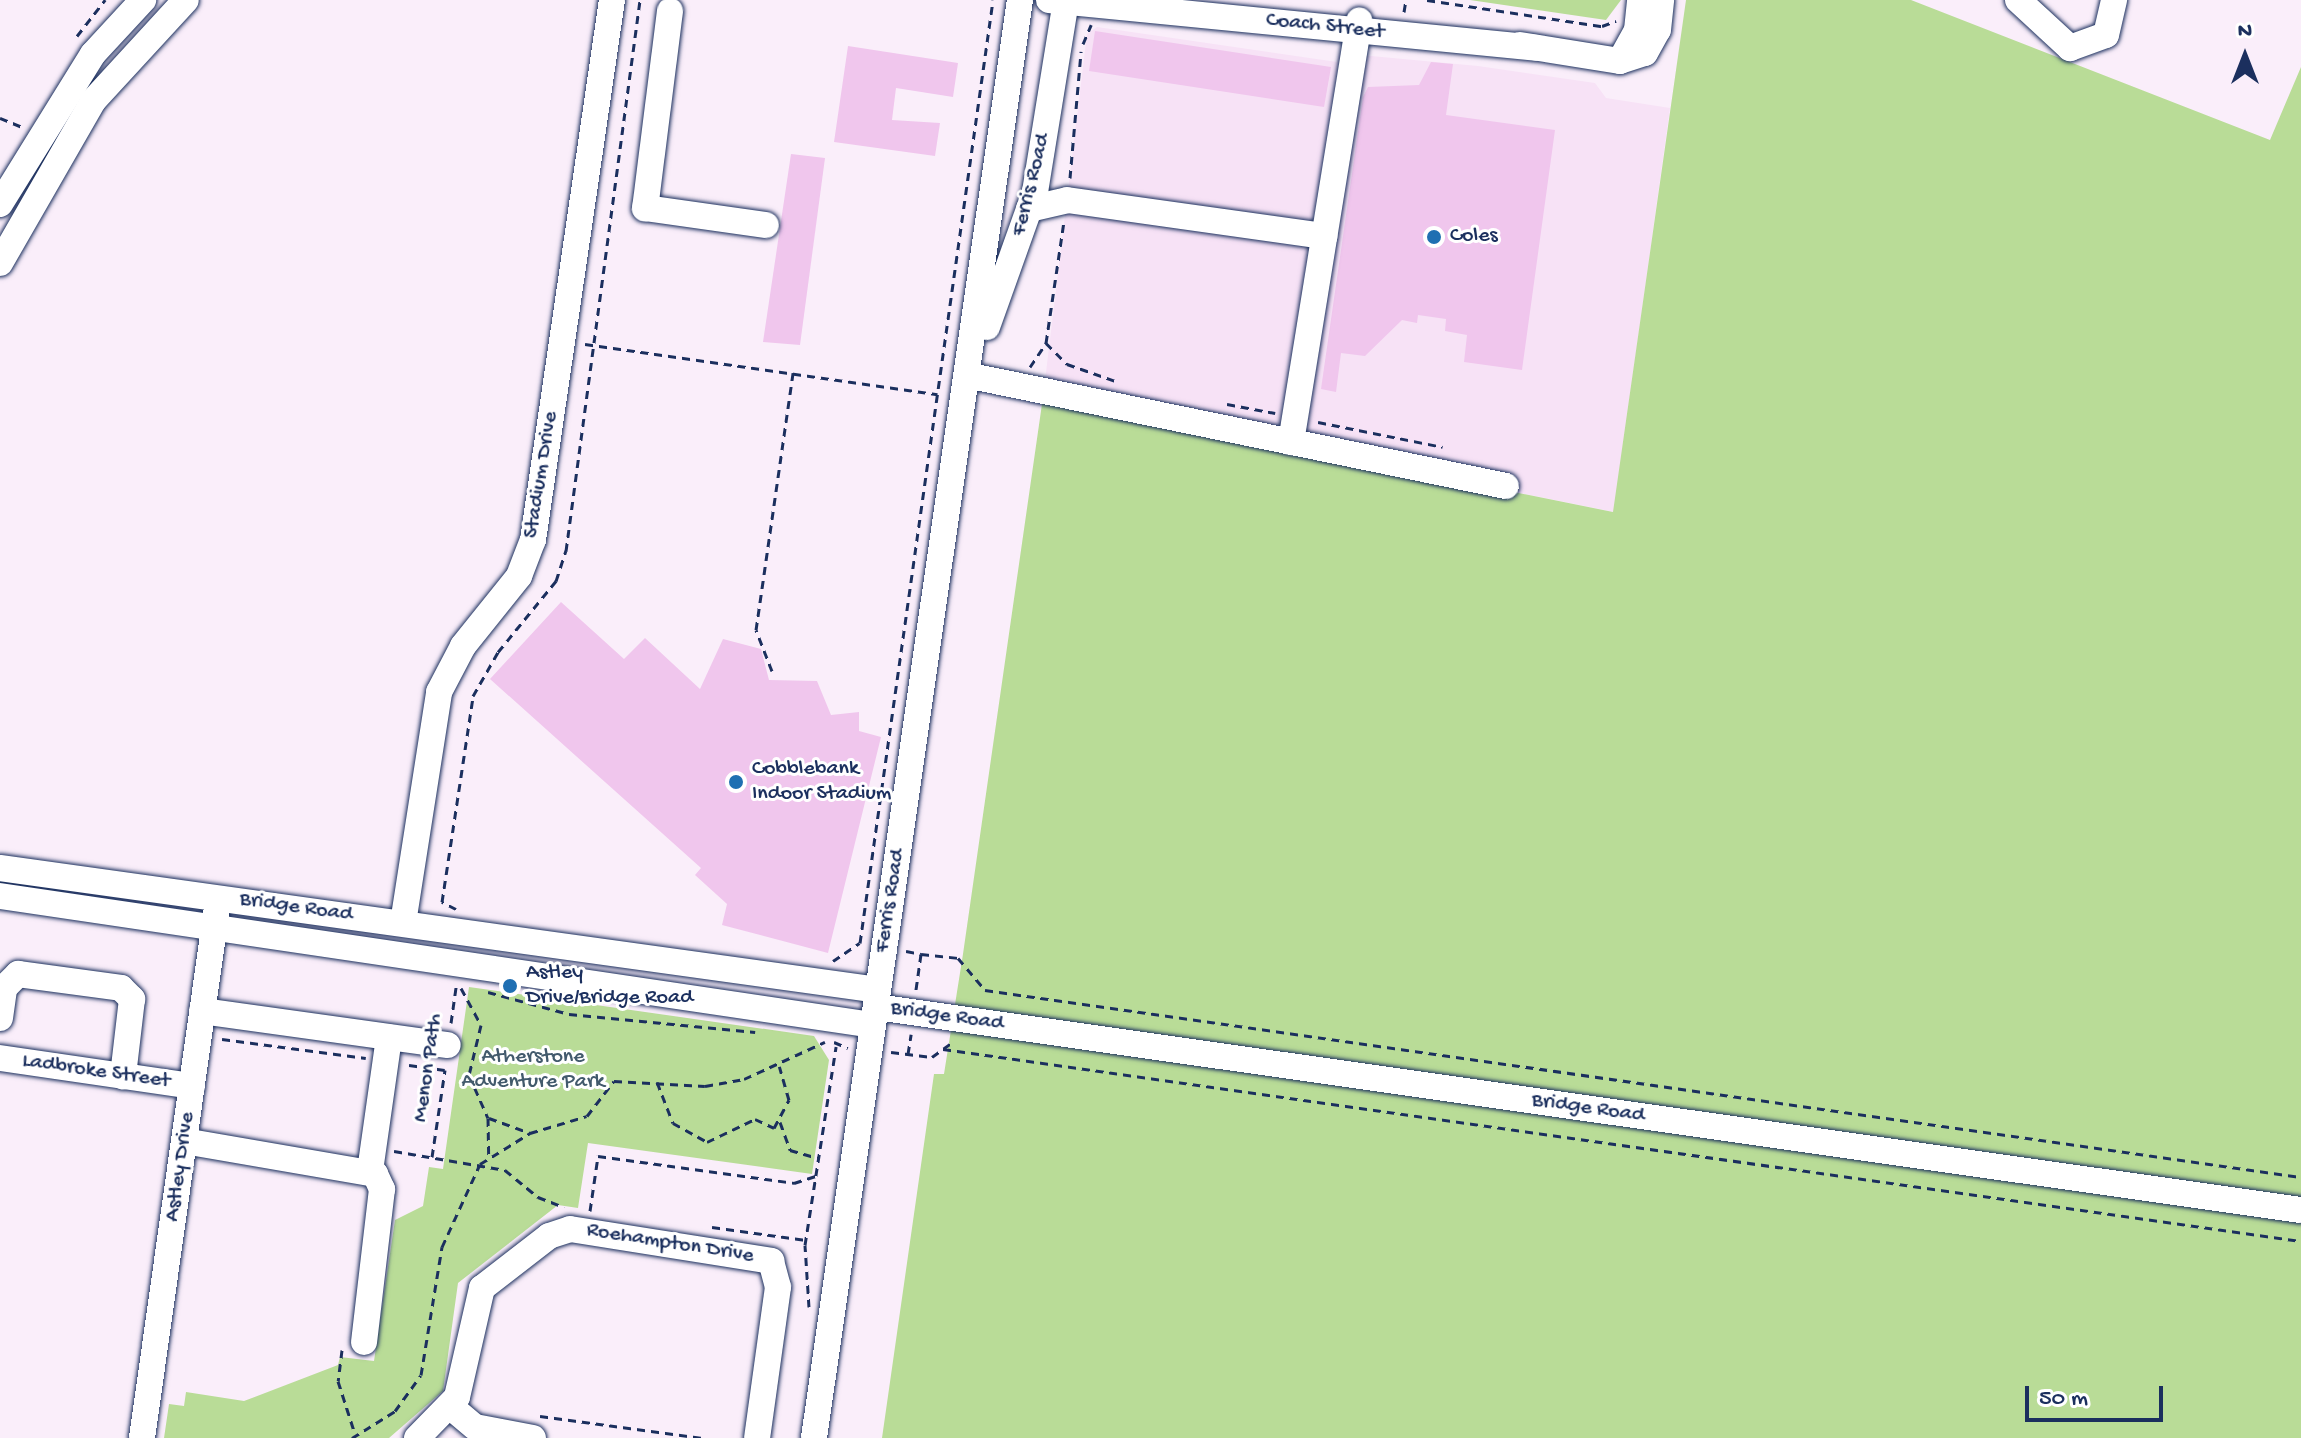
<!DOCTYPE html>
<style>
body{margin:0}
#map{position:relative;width:2301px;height:1438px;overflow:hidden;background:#faeefa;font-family:"Gochi Hand",sans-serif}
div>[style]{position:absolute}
.built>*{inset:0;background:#f7e2f6}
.green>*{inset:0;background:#b9dc97}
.building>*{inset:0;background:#f0c6ed}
.path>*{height:3px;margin-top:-1.5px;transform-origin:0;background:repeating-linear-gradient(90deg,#1b2f5e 0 8px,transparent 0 14px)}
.roads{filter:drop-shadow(0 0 2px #1b2f5e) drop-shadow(0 0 2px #1b2f5e)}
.minor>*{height:26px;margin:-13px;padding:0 13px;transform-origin:13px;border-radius:13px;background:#fff}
.dots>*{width:22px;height:22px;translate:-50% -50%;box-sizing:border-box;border:4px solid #fff;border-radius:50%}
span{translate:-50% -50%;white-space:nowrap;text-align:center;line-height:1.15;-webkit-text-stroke:6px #fff;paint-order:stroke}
.street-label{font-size:22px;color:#1b2f5e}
.poi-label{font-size:22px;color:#1b2f5e}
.left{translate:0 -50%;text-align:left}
.park-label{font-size:22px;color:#425a6c}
.north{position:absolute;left:2205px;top:16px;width:80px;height:80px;-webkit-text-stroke:6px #fff;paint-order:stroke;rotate:0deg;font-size:22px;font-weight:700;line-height:32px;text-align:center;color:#1b2f5e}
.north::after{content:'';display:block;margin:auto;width:28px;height:36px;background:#1b2f5e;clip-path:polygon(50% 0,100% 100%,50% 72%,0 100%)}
.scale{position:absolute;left:2025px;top:1386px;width:138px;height:36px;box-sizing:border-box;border:4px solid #1b2f5e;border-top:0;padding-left:10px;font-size:24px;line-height:28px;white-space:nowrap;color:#1b2f5e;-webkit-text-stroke:6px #fff;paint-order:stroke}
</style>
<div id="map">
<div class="built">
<i style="clip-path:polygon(1097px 27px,1337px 62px,1339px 53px,1478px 66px,1595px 83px,1606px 98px,1670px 108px,1614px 512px,1043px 397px,1087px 34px)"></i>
</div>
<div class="green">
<i style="clip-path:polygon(1470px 0,1621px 0,1606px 20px)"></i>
<i style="clip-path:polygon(1686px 0,1911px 0,2270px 140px,2301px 67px,2301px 1438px,882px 1438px,934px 1074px,944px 1074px,963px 954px,1043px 397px,1613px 512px)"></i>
<i style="clip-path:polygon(469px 987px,814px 1036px,829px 1060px,812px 1174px,588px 1143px,578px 1208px,558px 1205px,458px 1283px,443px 1391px,389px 1438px,164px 1438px,169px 1404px,184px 1406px,186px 1392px,244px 1401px,338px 1365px,340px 1357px,374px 1361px,395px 1220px,423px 1206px,429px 1167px,443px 1169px)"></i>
</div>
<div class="building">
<i style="clip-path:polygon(1095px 31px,1331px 67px,1324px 107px,1089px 71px)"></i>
<i style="clip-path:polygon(848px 46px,958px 63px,953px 97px,896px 88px,892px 120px,940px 123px,935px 156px,834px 142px)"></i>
<i style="clip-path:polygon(1431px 62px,1453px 64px,1446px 115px,1555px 130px,1522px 370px,1464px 362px,1467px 335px,1445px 331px,1446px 319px,1418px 315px,1417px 323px,1402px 320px,1365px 356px,1341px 353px,1336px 392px,1321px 389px,1363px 97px,1368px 87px,1419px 85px)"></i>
<i style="clip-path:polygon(791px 154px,825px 158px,800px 345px,763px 342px)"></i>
<i style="clip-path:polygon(561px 602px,624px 659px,645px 638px,700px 689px,723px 639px,761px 649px,769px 680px,817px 681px,831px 715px,859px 712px,859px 731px,881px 737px,828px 953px,722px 925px,727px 904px,695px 875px,701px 868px,490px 679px)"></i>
</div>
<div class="path">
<i style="left:1427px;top:0;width:177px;rotate:8.5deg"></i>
<i style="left:1602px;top:26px;width:15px;rotate:-20deg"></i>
<i style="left:1404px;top:12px;width:12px;rotate:-81deg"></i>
<i style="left:77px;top:36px;width:46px;rotate:-52.1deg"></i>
<i style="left:1083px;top:44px;width:21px;rotate:-67deg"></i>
<i style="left:0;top:118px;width:24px;rotate:22deg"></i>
<i style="left:1070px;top:178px;width:127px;rotate:-85deg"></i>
<i style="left:1046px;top:343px;width:30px;rotate:45deg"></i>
<i style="left:1067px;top:364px;width:54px;rotate:19.4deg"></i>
<i style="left:585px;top:344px;width:356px;rotate:8.1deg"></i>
<i style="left:1030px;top:367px;width:29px;rotate:-56deg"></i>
<i style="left:1046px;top:343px;width:123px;rotate:-81.6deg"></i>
<i style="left:1227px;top:404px;width:49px;rotate:10.6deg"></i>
<i style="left:1318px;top:422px;width:127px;rotate:11.3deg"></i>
<i style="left:772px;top:671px;width:44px;rotate:-111.3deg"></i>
<i style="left:756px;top:630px;width:260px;rotate:-81.8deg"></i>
<i style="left:456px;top:909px;width:16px;rotate:-153deg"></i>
<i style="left:442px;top:902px;width:208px;rotate:-81.4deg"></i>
<i style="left:473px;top:696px;width:51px;rotate:-60.4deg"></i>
<i style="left:498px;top:652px;width:92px;rotate:-50.8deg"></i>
<i style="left:556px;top:581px;width:32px;rotate:-72deg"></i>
<i style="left:566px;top:551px;width:556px;rotate:-82.35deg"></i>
<i style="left:906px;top:951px;width:15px;rotate:11deg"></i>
<i style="left:921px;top:954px;width:37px;rotate:98deg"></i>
<i style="left:921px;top:954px;width:37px;rotate:6deg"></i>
<i style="left:958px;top:958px;width:42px;rotate:49.8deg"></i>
<i style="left:985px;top:990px;width:1329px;rotate:8.09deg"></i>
<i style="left:833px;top:961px;width:32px;rotate:-34deg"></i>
<i style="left:860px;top:943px;width:952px;rotate:-81.97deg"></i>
<i style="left:461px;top:988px;width:42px;rotate:61.6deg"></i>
<i style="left:481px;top:1025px;width:51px;rotate:103.5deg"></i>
<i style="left:469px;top:1075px;width:47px;rotate:66.2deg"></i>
<i style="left:488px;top:1118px;width:39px;rotate:89deg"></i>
<i style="left:488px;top:992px;width:84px;rotate:15.2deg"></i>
<i style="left:569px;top:1014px;width:187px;rotate:5.5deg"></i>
<i style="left:451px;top:1023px;width:36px;rotate:-82deg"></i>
<i style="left:222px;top:1039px;width:145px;rotate:7.5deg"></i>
<i style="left:834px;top:1042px;width:15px;rotate:23deg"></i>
<i style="left:943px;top:1049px;width:1372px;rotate:8.05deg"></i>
<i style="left:891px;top:1052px;width:41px;rotate:7deg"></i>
<i style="left:932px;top:1057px;width:27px;rotate:-36deg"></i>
<i style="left:908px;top:1054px;width:20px;rotate:-81deg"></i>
<i style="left:409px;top:1065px;width:36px;rotate:8deg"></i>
<i style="left:657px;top:1082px;width:44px;rotate:68.7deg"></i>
<i style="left:673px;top:1123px;width:39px;rotate:29deg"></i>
<i style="left:707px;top:1142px;width:53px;rotate:-25.6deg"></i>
<i style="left:755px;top:1119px;width:21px;rotate:25deg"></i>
<i style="left:774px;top:1128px;width:32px;rotate:-62deg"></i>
<i style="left:789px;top:1100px;width:35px;rotate:-106deg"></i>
<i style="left:489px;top:1118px;width:44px;rotate:20.1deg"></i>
<i style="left:780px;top:1122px;width:30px;rotate:70deg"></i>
<i style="left:790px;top:1150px;width:29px;rotate:16deg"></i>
<i style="left:394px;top:1151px;width:113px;rotate:9.7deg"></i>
<i style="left:505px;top:1170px;width:43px;rotate:39.3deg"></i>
<i style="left:538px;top:1197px;width:28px;rotate:21deg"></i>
<i style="left:432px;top:1157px;width:88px;rotate:-81.5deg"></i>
<i style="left:590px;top:1211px;width:56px;rotate:-81.7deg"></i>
<i style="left:598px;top:1156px;width:198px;rotate:7.8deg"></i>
<i style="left:794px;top:1183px;width:26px;rotate:-18deg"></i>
<i style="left:712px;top:1227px;width:95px;rotate:7.9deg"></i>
<i style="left:809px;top:1307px;width:62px;rotate:-93.7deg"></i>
<i style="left:805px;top:1245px;width:201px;rotate:-81.1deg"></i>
<i style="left:342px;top:1350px;width:31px;rotate:97deg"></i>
<i style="left:338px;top:1381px;width:56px;rotate:72.2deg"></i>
<i style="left:540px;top:1416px;width:164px;rotate:7.7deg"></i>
<i style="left:352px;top:1438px;width:51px;rotate:-32.1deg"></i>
<i style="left:395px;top:1411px;width:44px;rotate:-54.2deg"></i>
<i style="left:421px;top:1375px;width:130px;rotate:-80.7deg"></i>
<i style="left:442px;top:1247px;width:91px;rotate:-65.4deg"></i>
<i style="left:480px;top:1164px;width:59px;rotate:-31.8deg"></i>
<i style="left:530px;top:1133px;width:59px;rotate:-16.6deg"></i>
<i style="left:587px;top:1116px;width:44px;rotate:-52.4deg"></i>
<i style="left:614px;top:1081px;width:91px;rotate:3.1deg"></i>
<i style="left:705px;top:1086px;width:40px;rotate:-10deg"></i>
<i style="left:744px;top:1079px;width:89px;rotate:-24.6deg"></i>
</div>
<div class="roads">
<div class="minor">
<i style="left:1049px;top:0;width:490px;rotate:5.6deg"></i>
<i style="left:2018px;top:0;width:71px;rotate:42.7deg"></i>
<i style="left:2070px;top:48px;width:38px;rotate:-20deg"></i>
<i style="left:2106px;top:35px;width:36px;rotate:-77deg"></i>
<i style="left:670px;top:11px;width:199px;rotate:97.2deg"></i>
<i style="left:645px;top:208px;width:122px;rotate:8deg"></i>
<i style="left:1520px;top:45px;width:101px;rotate:9.1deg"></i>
<i style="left:1620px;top:61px;width:26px;rotate:-18deg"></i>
<i style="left:1645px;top:53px;width:26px;rotate:-61deg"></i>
<i style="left:1658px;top:30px;width:30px;rotate:-84deg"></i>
<i style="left:1620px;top:61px;width:35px;rotate:-61deg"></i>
<i style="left:1637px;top:30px;width:30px;rotate:-84deg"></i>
<i style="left:0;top:204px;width:176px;rotate:-58.2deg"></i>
<i style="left:93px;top:54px;width:74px;rotate:-47.2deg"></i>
<i style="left:1029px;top:209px;width:39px;rotate:-13deg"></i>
<i style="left:1067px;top:200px;width:260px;rotate:8deg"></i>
<i style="left:0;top:263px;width:187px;rotate:-60.1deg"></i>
<i style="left:93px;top:101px;width:137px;rotate:-47.4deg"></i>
<i style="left:987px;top:327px;width:143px;rotate:-70.4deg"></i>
<i style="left:1035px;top:192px;width:194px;rotate:-80.8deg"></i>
<i style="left:971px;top:376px;width:546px;rotate:11.62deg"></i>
<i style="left:1291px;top:442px;width:427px;rotate:-80.8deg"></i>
<i style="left:0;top:868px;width:886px;rotate:7.91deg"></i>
<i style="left:0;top:896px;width:882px;rotate:8.41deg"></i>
<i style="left:403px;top:923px;width:234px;rotate:-81.1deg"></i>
<i style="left:439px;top:692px;width:52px;rotate:-62.4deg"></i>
<i style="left:463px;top:646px;width:90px;rotate:-51.3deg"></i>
<i style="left:519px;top:576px;width:39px;rotate:-69deg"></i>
<i style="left:533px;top:540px;width:546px;rotate:-81.68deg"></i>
<i style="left:876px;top:1007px;width:1439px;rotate:8.11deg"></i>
<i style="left:202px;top:1011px;width:248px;rotate:7.9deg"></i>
<i style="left:0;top:1018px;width:30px;rotate:-82deg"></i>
<i style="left:4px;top:988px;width:20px;rotate:-45deg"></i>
<i style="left:18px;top:974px;width:104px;rotate:7.7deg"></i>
<i style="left:121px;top:988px;width:16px;rotate:45deg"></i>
<i style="left:132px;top:999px;width:78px;rotate:96.7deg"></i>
<i style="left:0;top:1058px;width:194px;rotate:8.3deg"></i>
<i style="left:184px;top:1141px;width:194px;rotate:9.8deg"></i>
<i style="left:375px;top:1174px;width:17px;rotate:65deg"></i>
<i style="left:382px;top:1189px;width:154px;rotate:96.7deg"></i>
<i style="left:370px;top:1171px;width:135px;rotate:-81.9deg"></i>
<i style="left:451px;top:1407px;width:31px;rotate:40deg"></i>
<i style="left:475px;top:1427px;width:59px;rotate:10.7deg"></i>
<i style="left:142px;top:1438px;width:536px;rotate:-81.96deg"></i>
<i style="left:417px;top:1438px;width:57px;rotate:-45.7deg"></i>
<i style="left:457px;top:1397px;width:112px;rotate:-77.1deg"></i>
<i style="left:482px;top:1288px;width:85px;rotate:-37.8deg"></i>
<i style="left:549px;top:1236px;width:22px;rotate:-18deg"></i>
<i style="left:570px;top:1229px;width:204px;rotate:9deg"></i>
<i style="left:771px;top:1261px;width:27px;rotate:75deg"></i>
<i style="left:778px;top:1287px;width:152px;rotate:97.9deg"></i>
<i style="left:814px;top:1438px;width:1453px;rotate:-81.85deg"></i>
</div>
</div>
<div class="dots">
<i style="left:1434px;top:237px;background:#1f6fb2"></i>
<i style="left:736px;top:782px;background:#1f6fb2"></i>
<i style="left:510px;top:986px;background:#1f6fb2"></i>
</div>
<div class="street-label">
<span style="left:1325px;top:27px;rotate:6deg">Coach Street</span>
<span style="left:1032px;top:185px;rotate:-76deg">Ferris Road</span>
<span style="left:542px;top:475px;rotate:-81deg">Stadium Drive</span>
<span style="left:891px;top:901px;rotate:-81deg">Ferris Road</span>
<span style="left:296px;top:908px;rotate:8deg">Bridge Road</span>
<span style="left:947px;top:1017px;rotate:8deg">Bridge Road</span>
<span style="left:429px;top:1068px;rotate:-82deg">Menon Path</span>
<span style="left:96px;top:1072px;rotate:8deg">Ladbroke Street</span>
<span style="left:1588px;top:1109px;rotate:8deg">Bridge Road</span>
<span style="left:181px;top:1167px;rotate:-82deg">Astley Drive</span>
<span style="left:670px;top:1244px;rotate:9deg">Roehampton Drive</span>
</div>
<div class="poi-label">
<span class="left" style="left:1450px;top:237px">Coles</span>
<span class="left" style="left:752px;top:782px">Cobblebank<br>Indoor Stadium</span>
<span class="left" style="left:526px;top:986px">Astley<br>Drive/Bridge Road</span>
</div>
<div class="park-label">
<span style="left:533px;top:1070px">Atherstone<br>Adventure Park</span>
</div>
<div class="north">N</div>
<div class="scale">50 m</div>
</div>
